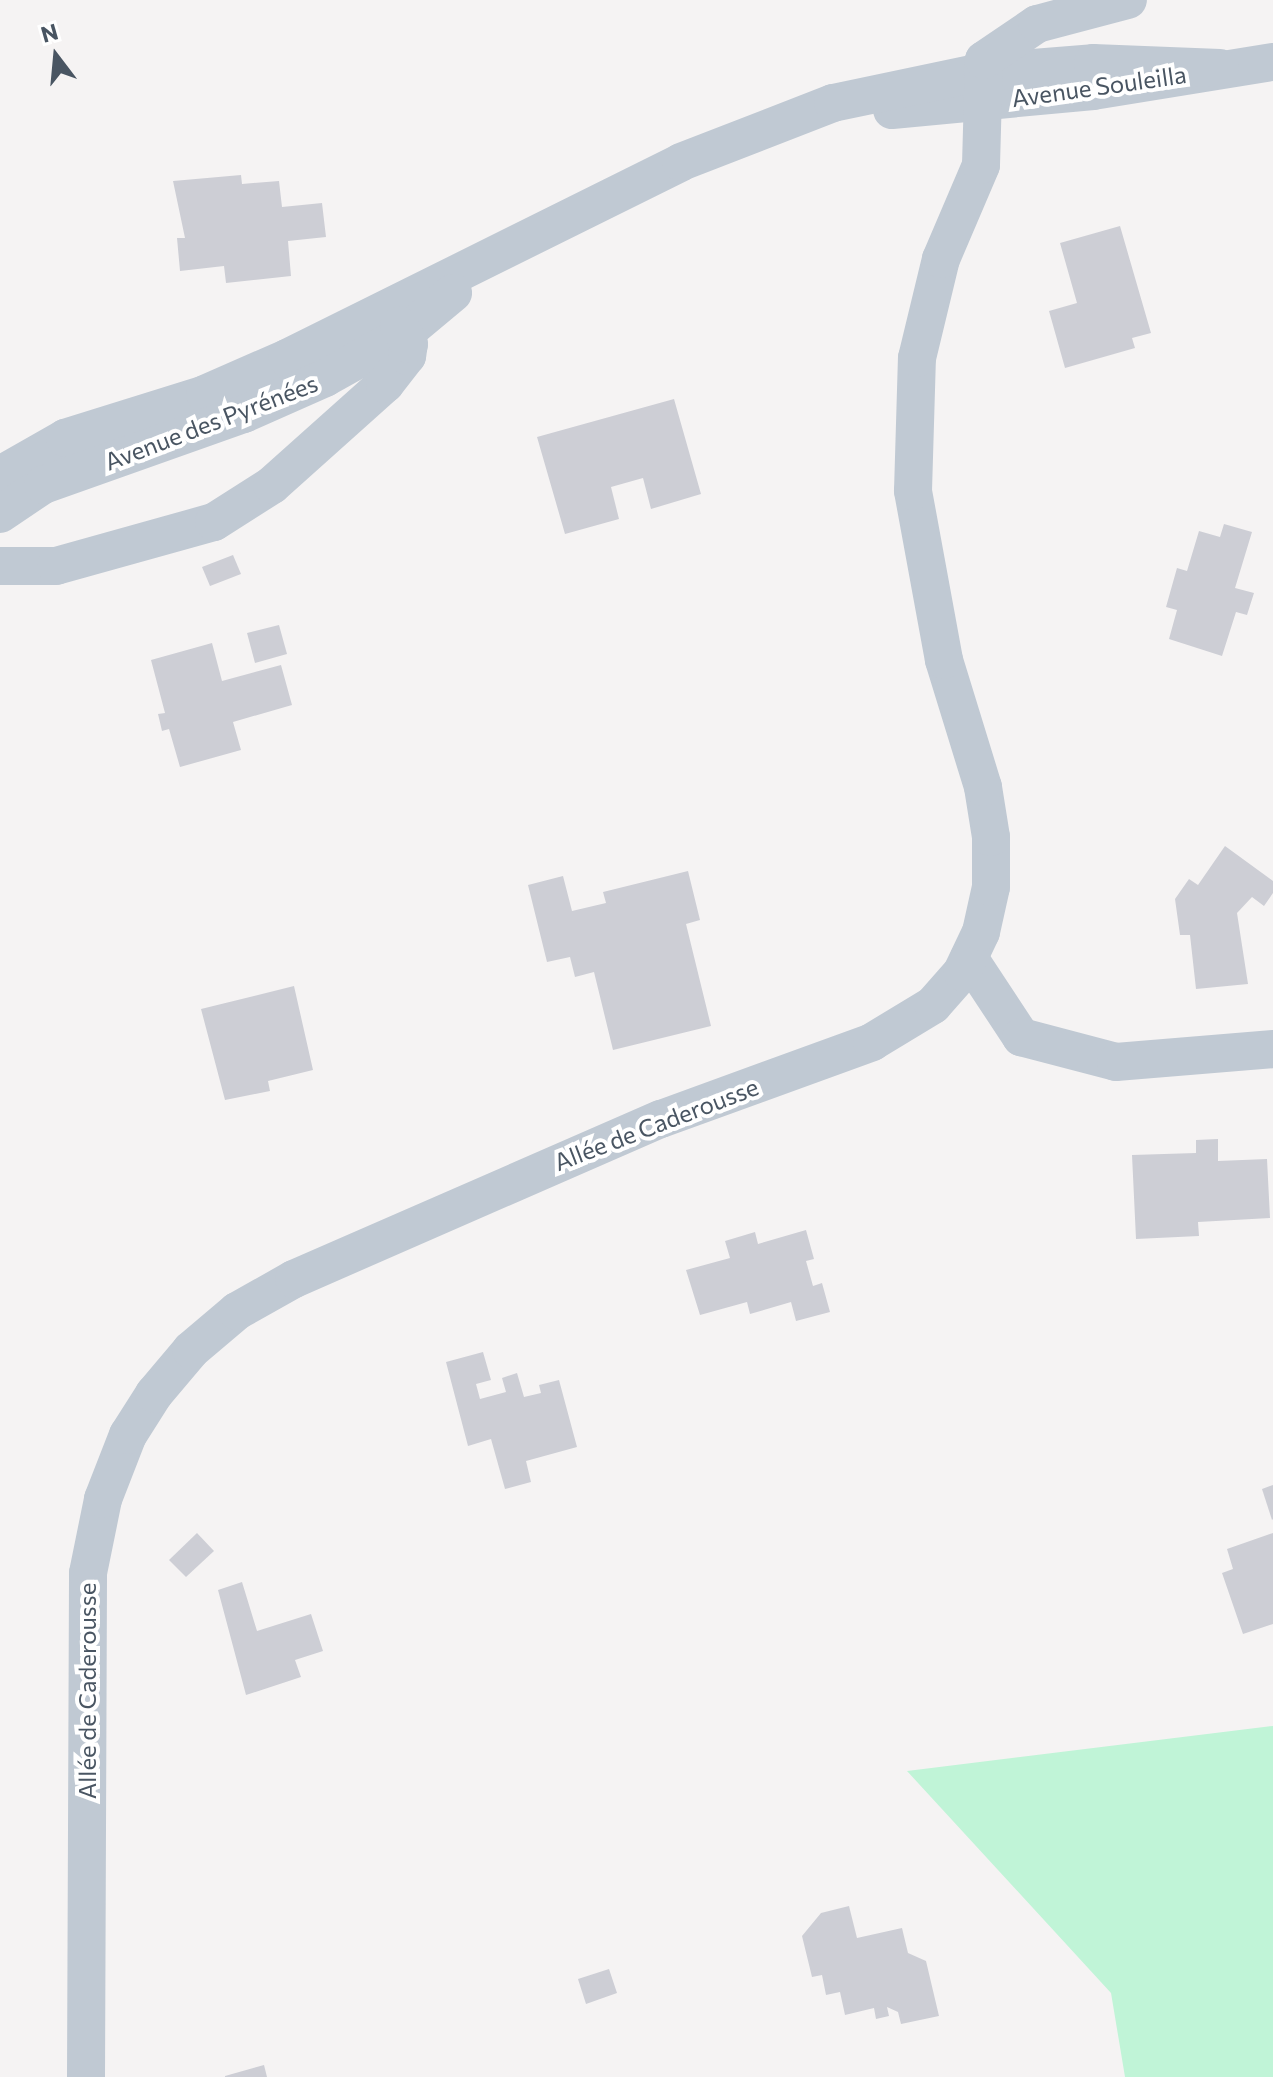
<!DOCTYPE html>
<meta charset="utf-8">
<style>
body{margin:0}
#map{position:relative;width:1273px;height:2077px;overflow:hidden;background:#f5f3f3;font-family:Commissioner,sans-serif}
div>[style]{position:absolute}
.green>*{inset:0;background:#c0f4d7}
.building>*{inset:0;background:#cdced5}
.minor>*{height:38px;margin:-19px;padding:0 19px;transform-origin:19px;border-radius:19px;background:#c0c9d3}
span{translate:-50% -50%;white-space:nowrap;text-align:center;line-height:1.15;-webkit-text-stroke:8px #fff;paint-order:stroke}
.street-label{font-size:24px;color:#495562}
.north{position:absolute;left:16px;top:16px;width:80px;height:80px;-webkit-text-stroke:6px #fff;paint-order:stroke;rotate:344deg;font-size:22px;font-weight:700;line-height:32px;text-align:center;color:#495562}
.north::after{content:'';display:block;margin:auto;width:28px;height:36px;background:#495562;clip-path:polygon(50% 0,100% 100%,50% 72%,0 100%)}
</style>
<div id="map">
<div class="green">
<i style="clip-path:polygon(1273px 1726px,1273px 2077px,1125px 2077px,1111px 1993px,907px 1771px)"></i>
</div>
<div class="building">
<i style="clip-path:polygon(241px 175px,242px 184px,279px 181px,282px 207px,322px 203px,326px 237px,288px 241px,291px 276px,226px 283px,224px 266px,180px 271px,177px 238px,185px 238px,173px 181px)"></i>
<i style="clip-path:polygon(1120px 226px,1151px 333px,1132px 338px,1135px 348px,1065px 368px,1049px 311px,1077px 303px,1060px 243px)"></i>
<i style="clip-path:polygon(674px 399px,701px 494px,651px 509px,643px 478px,611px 487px,619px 519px,565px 534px,537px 437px)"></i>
<i style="clip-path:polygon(1224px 524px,1252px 532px,1235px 588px,1254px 593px,1247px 615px,1236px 612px,1222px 656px,1169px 639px,1177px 610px,1166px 607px,1177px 568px,1187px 571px,1199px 531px,1220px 537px)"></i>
<i style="clip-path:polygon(233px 555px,241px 574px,210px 586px,202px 567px)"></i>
<i style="clip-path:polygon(279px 625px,287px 654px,255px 663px,247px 633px)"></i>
<i style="clip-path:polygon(212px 643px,222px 681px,281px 665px,292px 705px,233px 722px,241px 750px,180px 767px,169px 729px,162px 731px,158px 714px,165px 713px,151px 660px)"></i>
<i style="clip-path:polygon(1225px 846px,1273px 881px,1273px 893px,1264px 906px,1252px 897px,1237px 913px,1248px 984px,1196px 989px,1190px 935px,1180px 935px,1175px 899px,1189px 879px,1198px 885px)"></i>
<i style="clip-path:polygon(688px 871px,700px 920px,686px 924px,711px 1026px,613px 1050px,594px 972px,575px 977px,570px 957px,547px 962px,528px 885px,563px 876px,572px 911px,606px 903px,603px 892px)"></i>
<i style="clip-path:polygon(294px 986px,313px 1070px,268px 1081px,270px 1091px,225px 1100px,201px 1009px)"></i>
<i style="clip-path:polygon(1218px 1139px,1218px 1161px,1267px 1159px,1270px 1218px,1198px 1222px,1199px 1236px,1136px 1239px,1132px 1155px,1196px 1153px,1196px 1140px)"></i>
<i style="clip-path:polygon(806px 1230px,814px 1259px,806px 1261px,813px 1286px,822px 1283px,830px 1312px,796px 1321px,791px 1302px,750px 1314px,747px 1302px,700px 1315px,686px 1270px,730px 1258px,725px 1241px,755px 1232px,758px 1244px)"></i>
<i style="clip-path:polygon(483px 1352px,491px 1380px,476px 1384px,480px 1399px,506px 1392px,502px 1378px,517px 1373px,524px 1397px,541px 1393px,539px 1385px,559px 1380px,577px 1447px,526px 1461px,531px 1482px,505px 1489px,491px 1439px,468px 1446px,446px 1362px)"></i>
<i style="clip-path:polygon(1273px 1485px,1273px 1519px,1272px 1520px,1262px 1489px)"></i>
<i style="clip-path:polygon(197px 1533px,214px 1551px,186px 1577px,169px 1560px)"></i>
<i style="clip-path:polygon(1273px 1533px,1273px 1624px,1243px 1634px,1222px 1573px,1233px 1569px,1227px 1549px)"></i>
<i style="clip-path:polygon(242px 1582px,257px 1631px,311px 1614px,323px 1651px,295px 1660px,301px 1677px,246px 1695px,218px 1590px)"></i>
<i style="clip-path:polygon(849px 1906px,857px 1938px,902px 1928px,908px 1953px,926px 1961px,939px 2016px,901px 2024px,898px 2012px,887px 2007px,889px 2016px,876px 2019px,874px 2008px,845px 2015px,840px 1992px,826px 1995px,822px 1975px,812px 1977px,802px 1936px,821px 1913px)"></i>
<i style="clip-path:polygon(609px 1969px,617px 1993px,586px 2004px,578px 1979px)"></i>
<i style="clip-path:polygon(264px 2065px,267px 2077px,225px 2077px,225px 2076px)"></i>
</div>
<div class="minor">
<i style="left:892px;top:110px;width:202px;rotate:-5.4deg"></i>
<i style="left:1093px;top:91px;width:182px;rotate:-9.2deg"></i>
<i style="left:0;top:475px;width:75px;rotate:-29.6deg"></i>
<i style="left:65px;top:438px;width:147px;rotate:-17.4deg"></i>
<i style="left:205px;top:394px;width:90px;rotate:-23.7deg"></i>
<i style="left:287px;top:358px;width:440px;rotate:-26.4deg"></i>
<i style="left:681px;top:162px;width:163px;rotate:-21.2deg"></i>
<i style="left:833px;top:103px;width:152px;rotate:-11.8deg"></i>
<i style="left:982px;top:72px;width:111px;rotate:-4.6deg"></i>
<i style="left:1093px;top:63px;width:127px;rotate:2.3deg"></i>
<i style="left:0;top:514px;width:52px;rotate:-34deg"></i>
<i style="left:43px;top:485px;width:213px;rotate:-19.5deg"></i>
<i style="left:244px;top:414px;width:89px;rotate:-24deg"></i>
<i style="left:325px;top:378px;width:90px;rotate:-29.1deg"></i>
<i style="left:404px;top:334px;width:64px;rotate:-39.9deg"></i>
<i style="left:0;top:566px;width:56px"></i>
<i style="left:56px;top:566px;width:164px;rotate:-15.6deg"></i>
<i style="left:214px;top:522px;width:69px;rotate:-32.5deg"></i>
<i style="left:272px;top:485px;width:152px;rotate:-41.8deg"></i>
<i style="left:385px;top:384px;width:36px;rotate:-52deg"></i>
<i style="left:407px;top:356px;width:12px;rotate:-81deg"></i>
<i style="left:409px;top:344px;width:21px;rotate:-118deg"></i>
<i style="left:969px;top:958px;width:95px;rotate:56.6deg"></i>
<i style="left:1021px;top:1037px;width:98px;rotate:14.7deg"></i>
<i style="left:1116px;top:1062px;width:158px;rotate:-4.7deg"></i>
<i style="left:86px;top:2077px;width:504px;rotate:-89.77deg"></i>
<i style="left:88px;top:1573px;width:76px;rotate:-78.5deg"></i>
<i style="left:103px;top:1499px;width:69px;rotate:-68.7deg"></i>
<i style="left:128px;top:1435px;width:49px;rotate:-57.6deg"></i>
<i style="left:154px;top:1394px;width:57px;rotate:-49.9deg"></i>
<i style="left:191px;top:1350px;width:60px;rotate:-40.3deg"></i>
<i style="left:237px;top:1311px;width:65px;rotate:-29.3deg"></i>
<i style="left:294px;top:1279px;width:400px;rotate:-23.6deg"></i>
<i style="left:661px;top:1119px;width:225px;rotate:-20deg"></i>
<i style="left:872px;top:1042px;width:71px;rotate:-31.2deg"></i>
<i style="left:933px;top:1005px;width:44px;rotate:-48.7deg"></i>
<i style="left:962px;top:972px;width:44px;rotate:-64.6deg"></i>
<i style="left:981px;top:932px;width:46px;rotate:-77.5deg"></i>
<i style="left:991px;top:887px;width:50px;rotate:-90deg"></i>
<i style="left:991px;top:837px;width:51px;rotate:-99.1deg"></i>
<i style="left:983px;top:787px;width:133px;rotate:-107.1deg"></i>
<i style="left:944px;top:660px;width:172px;rotate:-100.4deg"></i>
<i style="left:913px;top:491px;width:133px;rotate:-88.3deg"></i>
<i style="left:917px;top:358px;width:102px;rotate:-76.4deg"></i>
<i style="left:941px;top:259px;width:102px;rotate:-66.9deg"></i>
<i style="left:981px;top:165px;width:105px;rotate:-88.4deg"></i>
<i style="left:984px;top:60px;width:64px;rotate:-34.2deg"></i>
<i style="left:1037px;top:24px;width:94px;rotate:-14.8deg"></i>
</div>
<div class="street-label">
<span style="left:1099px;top:86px;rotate:-8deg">Avenue Souleilla</span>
<span style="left:211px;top:422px;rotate:-21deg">Avenue des Pyrénées</span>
<span style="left:656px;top:1124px;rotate:-21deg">Allée de Caderousse</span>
<span style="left:87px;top:1691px;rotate:-90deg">Allée de Caderousse</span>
</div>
<div class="north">N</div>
</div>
